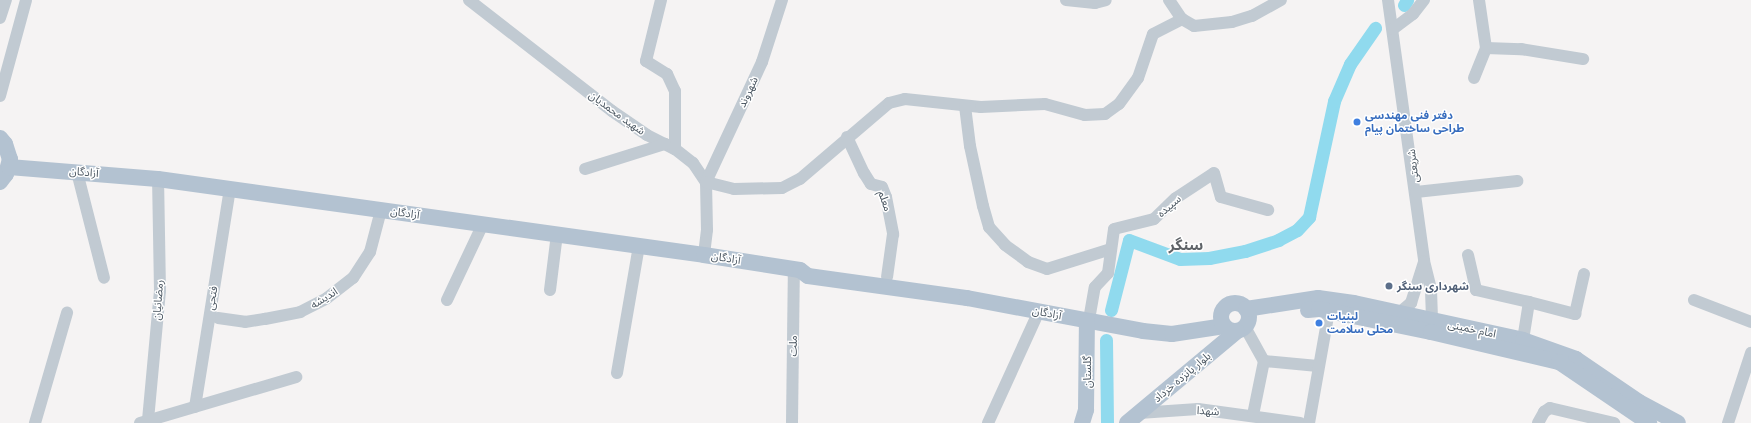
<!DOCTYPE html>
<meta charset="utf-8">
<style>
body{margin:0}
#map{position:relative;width:1751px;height:423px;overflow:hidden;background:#f5f3f3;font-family:Helvetica,"Noto Sans Arabic",sans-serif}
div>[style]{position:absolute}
.canal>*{height:13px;margin:-6.5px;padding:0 6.5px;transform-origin:6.5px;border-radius:6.5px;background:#90daee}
.minor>*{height:12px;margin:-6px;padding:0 6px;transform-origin:6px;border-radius:6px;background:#c1cad2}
.major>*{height:16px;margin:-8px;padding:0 8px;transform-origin:8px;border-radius:8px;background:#b3c2d1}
.major>.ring{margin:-8px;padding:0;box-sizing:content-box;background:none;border:16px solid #b3c2d1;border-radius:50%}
.dots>*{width:11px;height:11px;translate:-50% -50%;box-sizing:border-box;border:2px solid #fff;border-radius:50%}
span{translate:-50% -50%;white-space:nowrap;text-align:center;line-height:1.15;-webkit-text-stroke:3px #fff;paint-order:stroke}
.street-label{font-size:11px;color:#4a5661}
.shop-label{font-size:11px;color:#366cbe;font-weight:700}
.left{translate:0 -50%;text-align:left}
.service-label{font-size:11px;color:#4e5e75;font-weight:700}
.district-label{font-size:15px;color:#5f6368;font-weight:700}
</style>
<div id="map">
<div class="canal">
<i style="left:1404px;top:5px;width:6px;rotate:-59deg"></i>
<i style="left:1111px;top:310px;width:72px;rotate:-75.6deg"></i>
<i style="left:1129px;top:240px;width:54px;rotate:20.4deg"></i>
<i style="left:1180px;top:259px;width:29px;rotate:-2deg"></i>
<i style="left:1209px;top:258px;width:37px;rotate:-11deg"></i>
<i style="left:1245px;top:251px;width:35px;rotate:-18deg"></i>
<i style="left:1278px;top:240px;width:21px;rotate:-28deg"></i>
<i style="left:1297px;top:230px;width:18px;rotate:-47deg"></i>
<i style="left:1309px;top:217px;width:119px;rotate:-77.8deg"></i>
<i style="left:1334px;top:101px;width:40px;rotate:-66.6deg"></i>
<i style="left:1350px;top:64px;width:44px;rotate:-55.2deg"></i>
<i style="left:1106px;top:340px;width:83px;rotate:89.3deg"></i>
</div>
<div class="minor">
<i style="left:469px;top:0;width:181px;rotate:37.8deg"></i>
<i style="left:612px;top:111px;width:42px;rotate:34.4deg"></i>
<i style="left:647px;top:135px;width:31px;rotate:27deg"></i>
<i style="left:675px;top:149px;width:23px;rotate:38deg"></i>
<i style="left:693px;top:163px;width:23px;rotate:56deg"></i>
<i style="left:706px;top:182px;width:48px;rotate:88.8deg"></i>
<i style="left:707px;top:230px;width:25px;rotate:97deg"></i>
<i style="left:661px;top:0;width:63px;rotate:103.8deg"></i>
<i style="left:646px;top:61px;width:25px;rotate:32deg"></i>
<i style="left:667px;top:74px;width:19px;rotate:65deg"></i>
<i style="left:675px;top:91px;width:58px;rotate:90deg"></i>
<i style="left:782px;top:0;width:65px;rotate:107.9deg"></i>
<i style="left:762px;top:62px;width:132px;rotate:115deg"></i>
<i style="left:706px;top:182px;width:29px;rotate:14deg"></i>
<i style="left:734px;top:189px;width:48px;rotate:-1.2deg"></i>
<i style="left:782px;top:188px;width:20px;rotate:-27deg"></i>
<i style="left:800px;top:179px;width:117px;rotate:-40.5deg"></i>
<i style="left:889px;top:103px;width:16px;rotate:-14deg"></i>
<i style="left:905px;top:99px;width:76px;rotate:6deg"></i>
<i style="left:981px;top:107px;width:64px;rotate:-2.7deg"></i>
<i style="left:1045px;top:104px;width:41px;rotate:15.4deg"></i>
<i style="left:1085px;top:115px;width:20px;rotate:-3deg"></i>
<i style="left:1105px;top:114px;width:17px;rotate:-36deg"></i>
<i style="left:1119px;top:104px;width:32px;rotate:-54deg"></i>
<i style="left:1138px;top:78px;width:46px;rotate:-71.2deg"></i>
<i style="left:1153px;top:34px;width:33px;rotate:-27deg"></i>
<i style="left:1066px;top:0;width:29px;rotate:6deg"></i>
<i style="left:1095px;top:3px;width:11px;rotate:-15deg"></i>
<i style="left:1169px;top:0;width:23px;rotate:56deg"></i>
<i style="left:1388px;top:0;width:263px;rotate:82.1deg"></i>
<i style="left:1424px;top:261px;width:30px;rotate:76deg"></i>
<i style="left:1431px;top:290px;width:37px;rotate:88deg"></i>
<i style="left:0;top:18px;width:19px;rotate:-72deg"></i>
<i style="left:1182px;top:19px;width:14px;rotate:30deg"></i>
<i style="left:1194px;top:26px;width:38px;rotate:-6deg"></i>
<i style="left:1232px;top:22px;width:21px;rotate:-17deg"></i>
<i style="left:1252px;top:16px;width:33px;rotate:-29deg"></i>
<i style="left:1393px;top:29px;width:25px;rotate:-37deg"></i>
<i style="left:1413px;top:14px;width:18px;rotate:-52deg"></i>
<i style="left:1486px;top:48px;width:35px;rotate:2deg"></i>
<i style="left:1521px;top:49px;width:63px;rotate:9.2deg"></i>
<i style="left:1474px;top:78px;width:32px;rotate:-68deg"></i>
<i style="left:1486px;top:48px;width:49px;rotate:-98.3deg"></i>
<i style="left:0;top:96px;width:99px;rotate:-74.8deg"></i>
<i style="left:965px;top:106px;width:40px;rotate:82.9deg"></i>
<i style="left:970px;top:146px;width:61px;rotate:77.8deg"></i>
<i style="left:983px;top:206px;width:22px;rotate:74deg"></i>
<i style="left:989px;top:227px;width:24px;rotate:48deg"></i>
<i style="left:1005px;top:245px;width:29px;rotate:36deg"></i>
<i style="left:1028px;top:262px;width:20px;rotate:20deg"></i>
<i style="left:1047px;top:269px;width:67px;rotate:-17.4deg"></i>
<i style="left:847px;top:137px;width:40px;rotate:65deg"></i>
<i style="left:864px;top:173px;width:13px;rotate:58deg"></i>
<i style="left:871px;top:184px;width:11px;rotate:15deg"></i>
<i style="left:882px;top:187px;width:11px;rotate:68deg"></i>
<i style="left:886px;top:197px;width:38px;rotate:79deg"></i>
<i style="left:893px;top:234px;width:43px;rotate:97.9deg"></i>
<i style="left:585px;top:169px;width:84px;rotate:-17.4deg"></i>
<i style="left:77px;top:172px;width:109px;rotate:75.7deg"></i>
<i style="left:1416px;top:192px;width:102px;rotate:-6.2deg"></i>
<i style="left:1468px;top:255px;width:36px;rotate:77deg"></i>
<i style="left:1476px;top:290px;width:54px;rotate:12.8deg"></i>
<i style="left:1529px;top:302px;width:38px;rotate:99deg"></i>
<i style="left:550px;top:290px;width:56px;rotate:-82.9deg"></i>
<i style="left:447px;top:300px;width:84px;rotate:-64.7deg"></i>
<i style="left:1694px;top:300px;width:61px;rotate:21.1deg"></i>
<i style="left:1529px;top:302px;width:48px;rotate:14.6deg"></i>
<i style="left:1575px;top:314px;width:41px;rotate:-77.3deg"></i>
<i style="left:1399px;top:313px;width:16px;rotate:-40deg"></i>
<i style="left:1411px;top:303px;width:43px;rotate:-72.4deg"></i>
<i style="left:1090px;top:314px;width:27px;rotate:-80deg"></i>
<i style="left:1095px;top:287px;width:19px;rotate:-47deg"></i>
<i style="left:1108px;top:273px;width:44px;rotate:-82.2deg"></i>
<i style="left:1114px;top:229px;width:41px;rotate:-14deg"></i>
<i style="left:1154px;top:219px;width:30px;rotate:-44deg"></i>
<i style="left:1176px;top:198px;width:45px;rotate:-33.3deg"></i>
<i style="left:1214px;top:173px;width:25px;rotate:74deg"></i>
<i style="left:1221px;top:197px;width:49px;rotate:15.5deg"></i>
<i style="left:218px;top:318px;width:27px;rotate:8deg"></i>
<i style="left:245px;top:322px;width:20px;rotate:-9deg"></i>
<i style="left:265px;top:319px;width:36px;rotate:-11deg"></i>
<i style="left:300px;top:312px;width:30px;rotate:-27deg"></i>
<i style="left:327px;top:298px;width:33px;rotate:-38deg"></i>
<i style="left:353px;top:278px;width:31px;rotate:-57deg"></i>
<i style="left:370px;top:252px;width:43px;rotate:-75.3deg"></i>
<i style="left:1245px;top:327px;width:39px;rotate:61deg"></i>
<i style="left:1264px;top:361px;width:54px;rotate:5.3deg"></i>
<i style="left:617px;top:373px;width:129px;rotate:-80.2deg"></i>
<i style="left:195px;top:407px;width:221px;rotate:-80.9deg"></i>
<i style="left:1139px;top:413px;width:59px;rotate:-3.9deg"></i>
<i style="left:1198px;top:409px;width:103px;rotate:7.8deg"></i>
<i style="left:1253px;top:415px;width:55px;rotate:-78.5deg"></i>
<i style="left:148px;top:420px;width:130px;rotate:-84.7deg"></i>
<i style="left:160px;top:291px;width:112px;rotate:-91deg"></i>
<i style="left:35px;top:423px;width:115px;rotate:-73.8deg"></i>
<i style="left:140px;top:423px;width:163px;rotate:-16.4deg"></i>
<i style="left:792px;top:423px;width:154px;rotate:-89.3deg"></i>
<i style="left:988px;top:423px;width:123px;rotate:-65.5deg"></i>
<i style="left:1309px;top:423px;width:114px;rotate:-79.9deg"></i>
<i style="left:1538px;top:423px;width:13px;rotate:-61deg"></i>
<i style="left:1544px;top:412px;width:7px;rotate:-34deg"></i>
<i style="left:1550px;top:408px;width:66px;rotate:13.2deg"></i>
<i style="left:1728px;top:423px;width:74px;rotate:-71.8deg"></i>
</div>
<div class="major">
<i style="left:0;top:138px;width:8px;rotate:50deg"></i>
<i style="left:5px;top:144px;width:16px;rotate:72deg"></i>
<i style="left:10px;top:159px;width:16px;rotate:105deg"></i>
<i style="left:6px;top:174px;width:10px;rotate:127deg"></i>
<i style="left:9px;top:167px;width:149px;rotate:4.6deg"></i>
<i style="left:158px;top:179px;width:551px;rotate:7.92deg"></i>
<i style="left:704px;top:255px;width:97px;rotate:8.9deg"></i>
<i style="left:800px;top:270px;width:10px;rotate:37deg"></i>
<i style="left:808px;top:276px;width:161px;rotate:7.9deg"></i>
<i style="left:967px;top:298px;width:179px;rotate:10.6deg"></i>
<i style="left:1143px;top:331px;width:29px;rotate:6deg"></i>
<i style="left:1172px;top:334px;width:53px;rotate:-8.7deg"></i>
<i class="ring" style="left:1221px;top:303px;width:12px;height:12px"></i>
<i style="left:1246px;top:309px;width:73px;rotate:-8.7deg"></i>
<i style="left:1318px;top:298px;width:36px;rotate:8deg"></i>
<i style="left:1354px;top:303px;width:173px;rotate:12.3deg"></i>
<i style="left:1523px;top:340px;width:56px;rotate:19.7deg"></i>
<i style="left:1576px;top:359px;width:76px;rotate:34.3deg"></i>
<i style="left:1639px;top:402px;width:44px;rotate:28.3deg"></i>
<i style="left:1308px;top:310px;width:11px;rotate:-5deg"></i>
<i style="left:1319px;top:309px;width:114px;rotate:11.6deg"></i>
<i style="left:1431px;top:332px;width:131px;rotate:13.2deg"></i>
<i style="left:1559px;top:362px;width:109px;rotate:34.1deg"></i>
<i style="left:1082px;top:423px;width:14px;rotate:-73deg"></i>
<i style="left:1086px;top:410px;width:89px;rotate:-89.4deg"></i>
<i style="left:1127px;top:423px;width:143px;rotate:-39.9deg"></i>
</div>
<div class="dots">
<i style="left:1357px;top:122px;background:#3f7fe0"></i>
<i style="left:1389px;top:286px;background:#5c6f8a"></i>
<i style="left:1319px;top:323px;background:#3f7fe0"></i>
</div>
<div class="street-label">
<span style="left:748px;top:92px;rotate:-65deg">شهروند</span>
<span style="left:617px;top:113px;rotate:36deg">شهید محمدیان</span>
<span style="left:1413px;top:166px;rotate:-97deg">شریعتی</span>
<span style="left:84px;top:172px;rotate:5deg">آزادگان</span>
<span style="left:885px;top:201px;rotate:72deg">معلم</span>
<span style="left:1169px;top:206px;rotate:-41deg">سپیده</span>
<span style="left:405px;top:213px;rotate:8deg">آزادگان</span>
<span style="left:726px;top:258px;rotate:9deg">آزادگان</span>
<span style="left:212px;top:298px;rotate:-81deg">فتحی</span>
<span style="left:324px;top:298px;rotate:-32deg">اندیشه</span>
<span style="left:158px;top:300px;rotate:-86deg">رمضانیان</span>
<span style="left:1047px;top:313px;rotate:11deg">آزادگان</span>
<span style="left:1472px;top:329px;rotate:12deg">امام خمینی</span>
<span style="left:793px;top:346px;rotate:-89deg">ملت</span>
<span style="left:1087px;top:372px;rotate:-90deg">گلستان</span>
<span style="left:1182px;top:377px;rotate:-40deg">بلوار پانزده خرداد</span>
<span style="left:1208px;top:411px;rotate:4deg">شهدا</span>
</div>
<div class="shop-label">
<span class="left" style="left:1365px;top:122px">دفتر فنی مهندسی<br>طراحی ساختمان پیام</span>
<span class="left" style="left:1327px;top:323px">لبنیات<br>محلی سلامت</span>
</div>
<div class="service-label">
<span class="left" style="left:1397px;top:286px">شهرداری سنگر</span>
</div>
<div class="district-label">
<span style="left:1186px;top:245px">سنگر</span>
</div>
</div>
